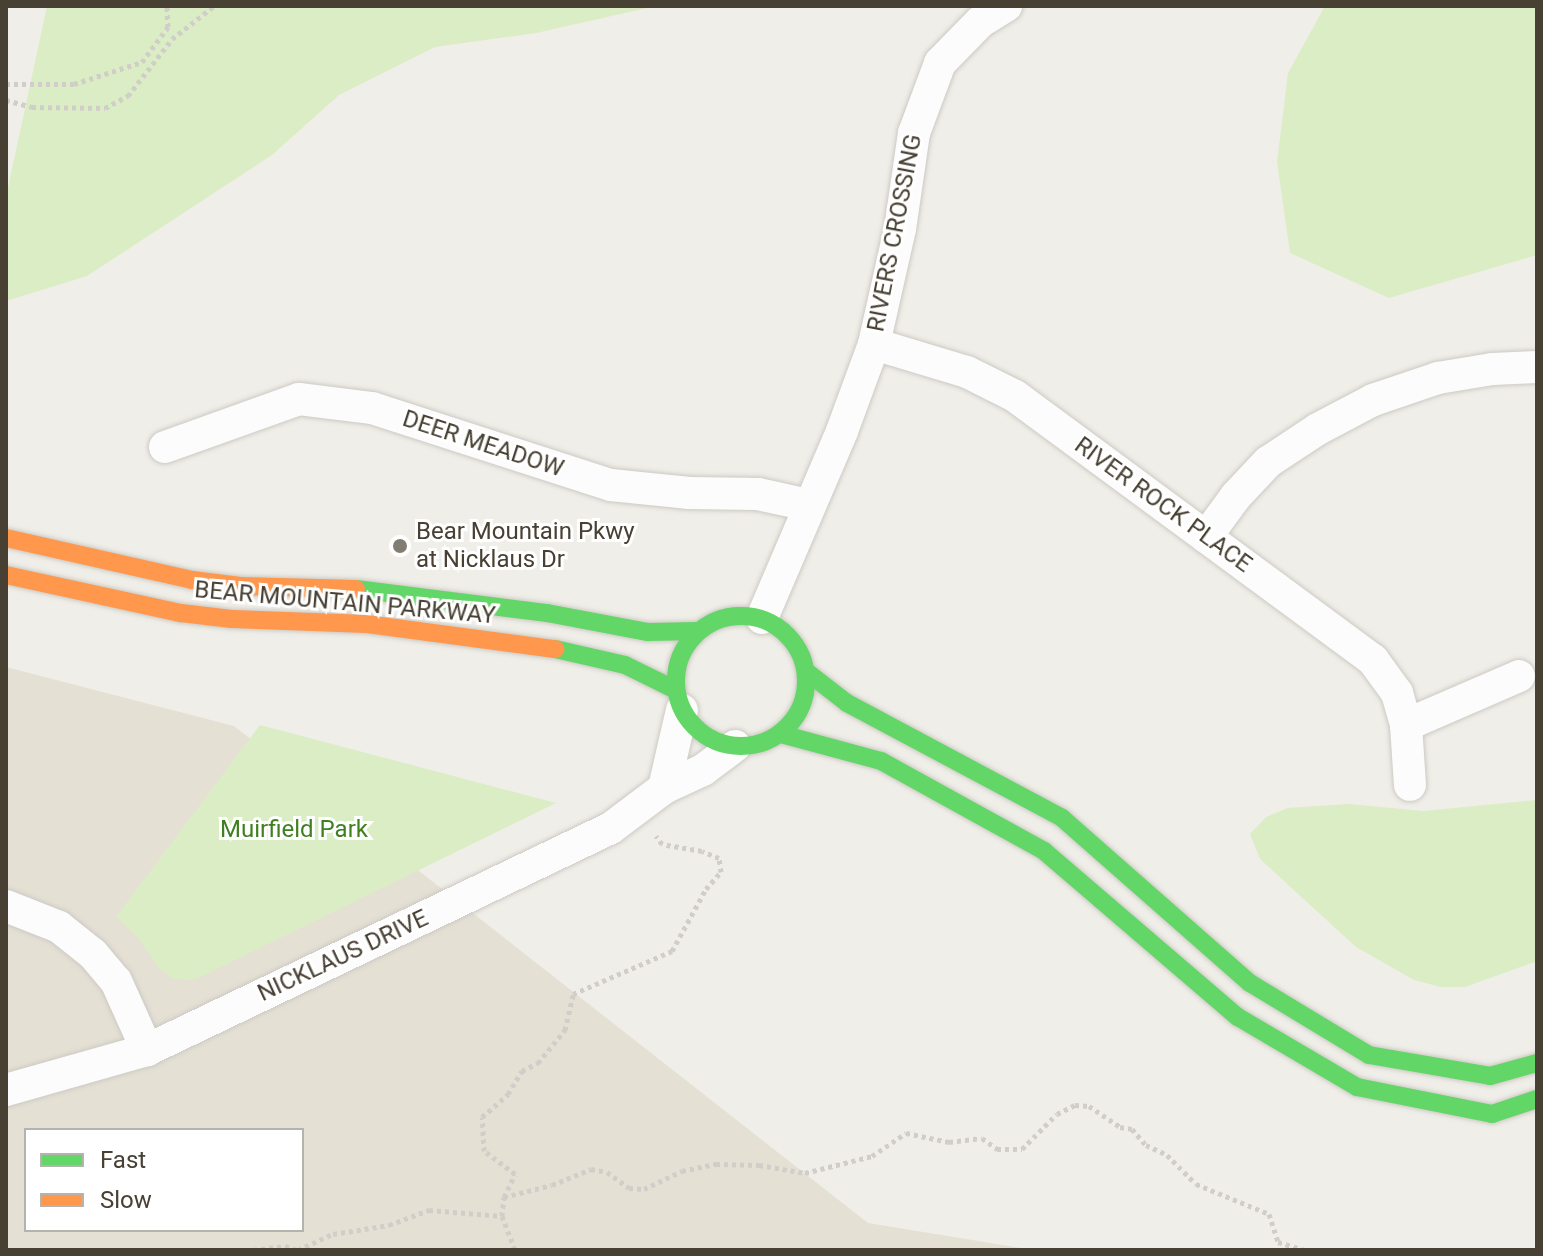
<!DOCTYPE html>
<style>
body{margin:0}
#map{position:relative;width:1543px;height:1256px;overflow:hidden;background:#f0eee8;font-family:Roboto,sans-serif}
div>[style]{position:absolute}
.residential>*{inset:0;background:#e5e0d4}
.green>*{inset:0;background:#dbedc4}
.path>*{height:5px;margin-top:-2.5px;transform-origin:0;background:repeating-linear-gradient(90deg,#d1cec9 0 4px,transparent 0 8px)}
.roads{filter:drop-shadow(0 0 2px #cccac4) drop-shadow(0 0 2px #cccac4)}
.street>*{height:32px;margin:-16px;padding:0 16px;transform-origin:16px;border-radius:16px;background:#fdfcfc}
.fast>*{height:18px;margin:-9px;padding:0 9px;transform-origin:9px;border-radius:9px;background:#63d668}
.fast>.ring{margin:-9px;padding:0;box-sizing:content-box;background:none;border:18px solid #63d668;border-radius:50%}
.slow>*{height:18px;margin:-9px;padding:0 9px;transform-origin:9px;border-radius:9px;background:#ff974d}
.dots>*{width:22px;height:22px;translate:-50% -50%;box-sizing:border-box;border:4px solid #fff;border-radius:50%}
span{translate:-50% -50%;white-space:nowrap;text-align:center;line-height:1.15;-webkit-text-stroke:6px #fff;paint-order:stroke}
.street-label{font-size:24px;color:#474033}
.poi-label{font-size:24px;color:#474033}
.left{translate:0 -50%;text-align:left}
.park-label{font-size:24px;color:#3f7f20}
.frame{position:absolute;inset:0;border:8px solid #474033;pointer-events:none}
.legend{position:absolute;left:24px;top:1128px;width:280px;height:104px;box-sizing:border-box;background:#fff;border:2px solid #b5b3ad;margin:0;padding:10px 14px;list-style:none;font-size:24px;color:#474033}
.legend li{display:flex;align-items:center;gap:16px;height:40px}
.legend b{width:40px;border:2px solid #b5b3ad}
</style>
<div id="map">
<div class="residential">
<i style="clip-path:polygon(evenodd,6px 667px,234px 726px,868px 1223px,1033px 1250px,6px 1250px,6px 667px,26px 1130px,302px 1130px,302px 1230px,26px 1230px,26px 1130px)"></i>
</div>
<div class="green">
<i style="clip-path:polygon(47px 6px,656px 6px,536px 33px,435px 47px,339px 95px,272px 155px,87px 276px,6px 301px,6px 197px)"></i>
<i style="clip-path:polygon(1325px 6px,1537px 6px,1537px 255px,1389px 298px,1290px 253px,1277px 162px,1288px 73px)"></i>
<i style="clip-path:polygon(260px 725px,556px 803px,194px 980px,174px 979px,160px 969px,138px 938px,116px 917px)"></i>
<i style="clip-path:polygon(1537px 800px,1537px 961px,1465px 987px,1441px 987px,1414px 980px,1356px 947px,1260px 859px,1250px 834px,1266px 817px,1288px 808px,1349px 804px,1423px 811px)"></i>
</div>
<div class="path">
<i style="left:6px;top:84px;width:68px"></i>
<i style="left:74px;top:84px;width:71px;rotate:-17.9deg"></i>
<i style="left:142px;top:62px;width:44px;rotate:-53.4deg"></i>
<i style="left:168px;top:27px;width:21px;rotate:-93deg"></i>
<i style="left:6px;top:100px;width:27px;rotate:15deg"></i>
<i style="left:32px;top:107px;width:73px;rotate:0.8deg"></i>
<i style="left:105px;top:108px;width:26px;rotate:-28deg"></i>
<i style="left:128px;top:96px;width:72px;rotate:-52.3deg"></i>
<i style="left:172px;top:39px;width:53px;rotate:-38.2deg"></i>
<i style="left:504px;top:1197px;width:49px;rotate:-14deg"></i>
<i style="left:552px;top:1185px;width:42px;rotate:-22.3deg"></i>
<i style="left:591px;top:1169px;width:16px;rotate:11deg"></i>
<i style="left:607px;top:1172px;width:27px;rotate:36deg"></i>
<i style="left:629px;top:1188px;width:15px;rotate:4deg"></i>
<i style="left:644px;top:1189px;width:42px;rotate:-25.3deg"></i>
<i style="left:682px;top:1171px;width:35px;rotate:-12deg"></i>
<i style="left:716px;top:1164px;width:43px;rotate:1.3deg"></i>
<i style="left:759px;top:1165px;width:47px;rotate:9.9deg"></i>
<i style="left:805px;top:1173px;width:69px;rotate:-14.2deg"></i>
<i style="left:872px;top:1156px;width:41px;rotate:-34.1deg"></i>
<i style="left:906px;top:1133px;width:44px;rotate:11.8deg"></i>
<i style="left:949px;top:1142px;width:33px;rotate:-7deg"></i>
<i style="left:982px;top:1138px;width:19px;rotate:36deg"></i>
<i style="left:997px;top:1149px;width:25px"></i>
<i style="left:1022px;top:1149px;width:49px;rotate:-45deg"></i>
<i style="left:1057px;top:1114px;width:20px;rotate:-27deg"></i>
<i style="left:1075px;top:1105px;width:14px;rotate:4deg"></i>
<i style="left:1089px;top:1106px;width:37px;rotate:34deg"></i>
<i style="left:1120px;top:1127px;width:12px;rotate:9deg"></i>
<i style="left:1132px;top:1129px;width:21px;rotate:49deg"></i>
<i style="left:1146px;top:1145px;width:23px;rotate:25deg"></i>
<i style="left:1167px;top:1155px;width:41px;rotate:45deg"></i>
<i style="left:1196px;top:1184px;width:79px;rotate:22.3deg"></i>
<i style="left:1269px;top:1214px;width:29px;rotate:72deg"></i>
<i style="left:1278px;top:1242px;width:27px;rotate:17deg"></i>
<i style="left:502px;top:1216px;width:19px;rotate:-84deg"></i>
<i style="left:504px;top:1197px;width:25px;rotate:-64deg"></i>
<i style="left:515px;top:1174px;width:39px;rotate:-143deg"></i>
<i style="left:484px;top:1151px;width:34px;rotate:-93deg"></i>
<i style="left:482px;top:1117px;width:35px;rotate:-41deg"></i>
<i style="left:508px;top:1094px;width:27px;rotate:-59deg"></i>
<i style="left:522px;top:1071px;width:18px;rotate:-27deg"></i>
<i style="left:538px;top:1063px;width:43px;rotate:-50.7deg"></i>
<i style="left:565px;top:1030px;width:37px;rotate:-77deg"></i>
<i style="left:573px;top:994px;width:108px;rotate:-23.5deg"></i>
<i style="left:672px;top:951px;width:71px;rotate:-61.3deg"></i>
<i style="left:706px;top:889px;width:23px;rotate:-49deg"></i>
<i style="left:721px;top:872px;width:14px;rotate:-98deg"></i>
<i style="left:719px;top:858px;width:18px;rotate:-158deg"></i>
<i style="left:702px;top:851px;width:41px;rotate:-170.1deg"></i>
<i style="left:662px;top:844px;width:10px;rotate:-127deg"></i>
<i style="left:253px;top:1250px;width:32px;rotate:-7deg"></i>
<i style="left:285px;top:1246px;width:13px;rotate:18deg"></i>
<i style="left:298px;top:1250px;width:38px;rotate:-25deg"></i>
<i style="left:333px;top:1234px;width:57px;rotate:-9.1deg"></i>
<i style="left:389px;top:1225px;width:43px;rotate:-20.6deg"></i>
<i style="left:429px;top:1210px;width:73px;rotate:4.7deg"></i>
<i style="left:502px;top:1216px;width:36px;rotate:69deg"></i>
</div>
<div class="roads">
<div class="street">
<i style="left:874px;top:344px;width:97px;rotate:16.8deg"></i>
<i style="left:967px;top:372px;width:54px;rotate:26.6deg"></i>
<i style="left:1015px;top:396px;width:445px;rotate:36.4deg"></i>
<i style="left:1373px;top:660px;width:41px;rotate:54deg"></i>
<i style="left:1397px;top:693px;width:33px;rotate:74deg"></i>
<i style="left:1406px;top:725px;width:60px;rotate:86.2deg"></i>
<i style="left:165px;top:447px;width:142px;rotate:-19.7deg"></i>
<i style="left:299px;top:399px;width:74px;rotate:7deg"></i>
<i style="left:372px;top:408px;width:251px;rotate:17.9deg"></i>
<i style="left:611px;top:485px;width:79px;rotate:5.8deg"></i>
<i style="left:690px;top:493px;width:68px;rotate:0.8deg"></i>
<i style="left:758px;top:494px;width:51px;rotate:12.4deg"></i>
<i style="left:1206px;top:537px;width:51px;rotate:-53.8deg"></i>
<i style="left:1236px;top:496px;width:47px;rotate:-46.7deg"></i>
<i style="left:1268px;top:462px;width:60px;rotate:-33.4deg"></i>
<i style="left:1318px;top:429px;width:62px;rotate:-27.8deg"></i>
<i style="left:1373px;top:400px;width:69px;rotate:-18.7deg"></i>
<i style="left:1438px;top:378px;width:55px;rotate:-9.5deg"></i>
<i style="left:1492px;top:369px;width:45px;rotate:-2.5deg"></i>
<i style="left:762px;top:618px;width:203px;rotate:-66.8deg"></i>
<i style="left:842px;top:431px;width:93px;rotate:-69.8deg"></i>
<i style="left:874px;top:344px;width:118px;rotate:-77.3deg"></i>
<i style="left:900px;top:229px;width:97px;rotate:-81.7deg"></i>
<i style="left:914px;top:133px;width:75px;rotate:-69.6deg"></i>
<i style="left:940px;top:63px;width:57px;rotate:-45.7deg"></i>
<i style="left:980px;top:22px;width:31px;rotate:-32deg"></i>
<i style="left:1406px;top:725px;width:123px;rotate:-23.4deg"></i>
<i style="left:664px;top:788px;width:80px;rotate:-77deg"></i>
<i style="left:6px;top:906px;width:57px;rotate:21.6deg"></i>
<i style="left:59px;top:927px;width:43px;rotate:38.5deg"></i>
<i style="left:93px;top:954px;width:35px;rotate:50deg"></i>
<i style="left:116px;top:981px;width:76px;rotate:65.8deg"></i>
<i style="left:6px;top:1090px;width:147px;rotate:-15.8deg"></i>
<i style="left:147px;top:1050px;width:514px;rotate:-25.57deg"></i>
<i style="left:611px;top:828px;width:66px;rotate:-37deg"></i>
<i style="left:664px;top:788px;width:43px;rotate:-24.8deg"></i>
<i style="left:703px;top:770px;width:40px;rotate:-37deg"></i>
</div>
<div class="fast">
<i style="left:356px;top:589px;width:193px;rotate:7.2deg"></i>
<i style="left:547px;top:613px;width:103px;rotate:10.7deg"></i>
<i style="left:648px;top:632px;width:50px;rotate:-1.1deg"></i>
<i class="ring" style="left:676px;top:616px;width:112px;height:112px"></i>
<i style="left:555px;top:649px;width:72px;rotate:12.9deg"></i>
<i style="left:625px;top:665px;width:57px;rotate:26.1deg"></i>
<i style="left:807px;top:672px;width:51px;rotate:37.8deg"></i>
<i style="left:847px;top:703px;width:244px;rotate:28.1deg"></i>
<i style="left:1062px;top:818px;width:250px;rotate:41.3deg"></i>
<i style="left:1250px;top:983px;width:139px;rotate:31.2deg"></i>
<i style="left:1369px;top:1055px;width:123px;rotate:9.8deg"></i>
<i style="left:1490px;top:1076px;width:49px;rotate:-15.5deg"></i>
<i style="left:781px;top:734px;width:104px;rotate:15.1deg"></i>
<i style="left:881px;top:761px;width:186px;rotate:28.9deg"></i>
<i style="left:1044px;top:851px;width:255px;rotate:40.6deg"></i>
<i style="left:1238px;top:1017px;width:138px;rotate:30.5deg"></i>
<i style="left:1357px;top:1087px;width:138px;rotate:11.3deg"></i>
<i style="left:1492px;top:1114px;width:47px;rotate:-18.4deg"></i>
</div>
<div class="slow">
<i style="left:6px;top:538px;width:191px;rotate:12.7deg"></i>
<i style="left:192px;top:580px;width:49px;rotate:7deg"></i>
<i style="left:241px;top:586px;width:115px;rotate:1.5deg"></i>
<i style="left:6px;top:575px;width:179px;rotate:12.3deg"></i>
<i style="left:181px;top:613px;width:51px;rotate:6.7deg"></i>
<i style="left:232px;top:619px;width:135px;rotate:2.1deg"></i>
<i style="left:367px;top:624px;width:190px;rotate:7.6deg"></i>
</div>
</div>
<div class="dots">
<i style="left:400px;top:546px;background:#827d72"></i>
</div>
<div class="street-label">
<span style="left:895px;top:233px;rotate:-79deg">RIVERS CROSSING</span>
<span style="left:483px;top:444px;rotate:18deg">DEER MEADOW</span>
<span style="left:1163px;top:505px;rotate:36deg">RIVER ROCK PLACE</span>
<span style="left:345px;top:603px;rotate:5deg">BEAR MOUNTAIN PARKWAY</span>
<span style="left:343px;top:956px;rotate:-25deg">NICKLAUS DRIVE</span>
</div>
<div class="poi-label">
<span class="left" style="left:416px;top:546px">Bear Mountain Pkwy<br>at Nicklaus Dr</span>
</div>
<div class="park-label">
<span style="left:294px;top:830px">Muirfield Park</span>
</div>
<div class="frame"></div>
<ul class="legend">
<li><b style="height:10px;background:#63d668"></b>Fast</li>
<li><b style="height:10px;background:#ff974d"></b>Slow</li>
</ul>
</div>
